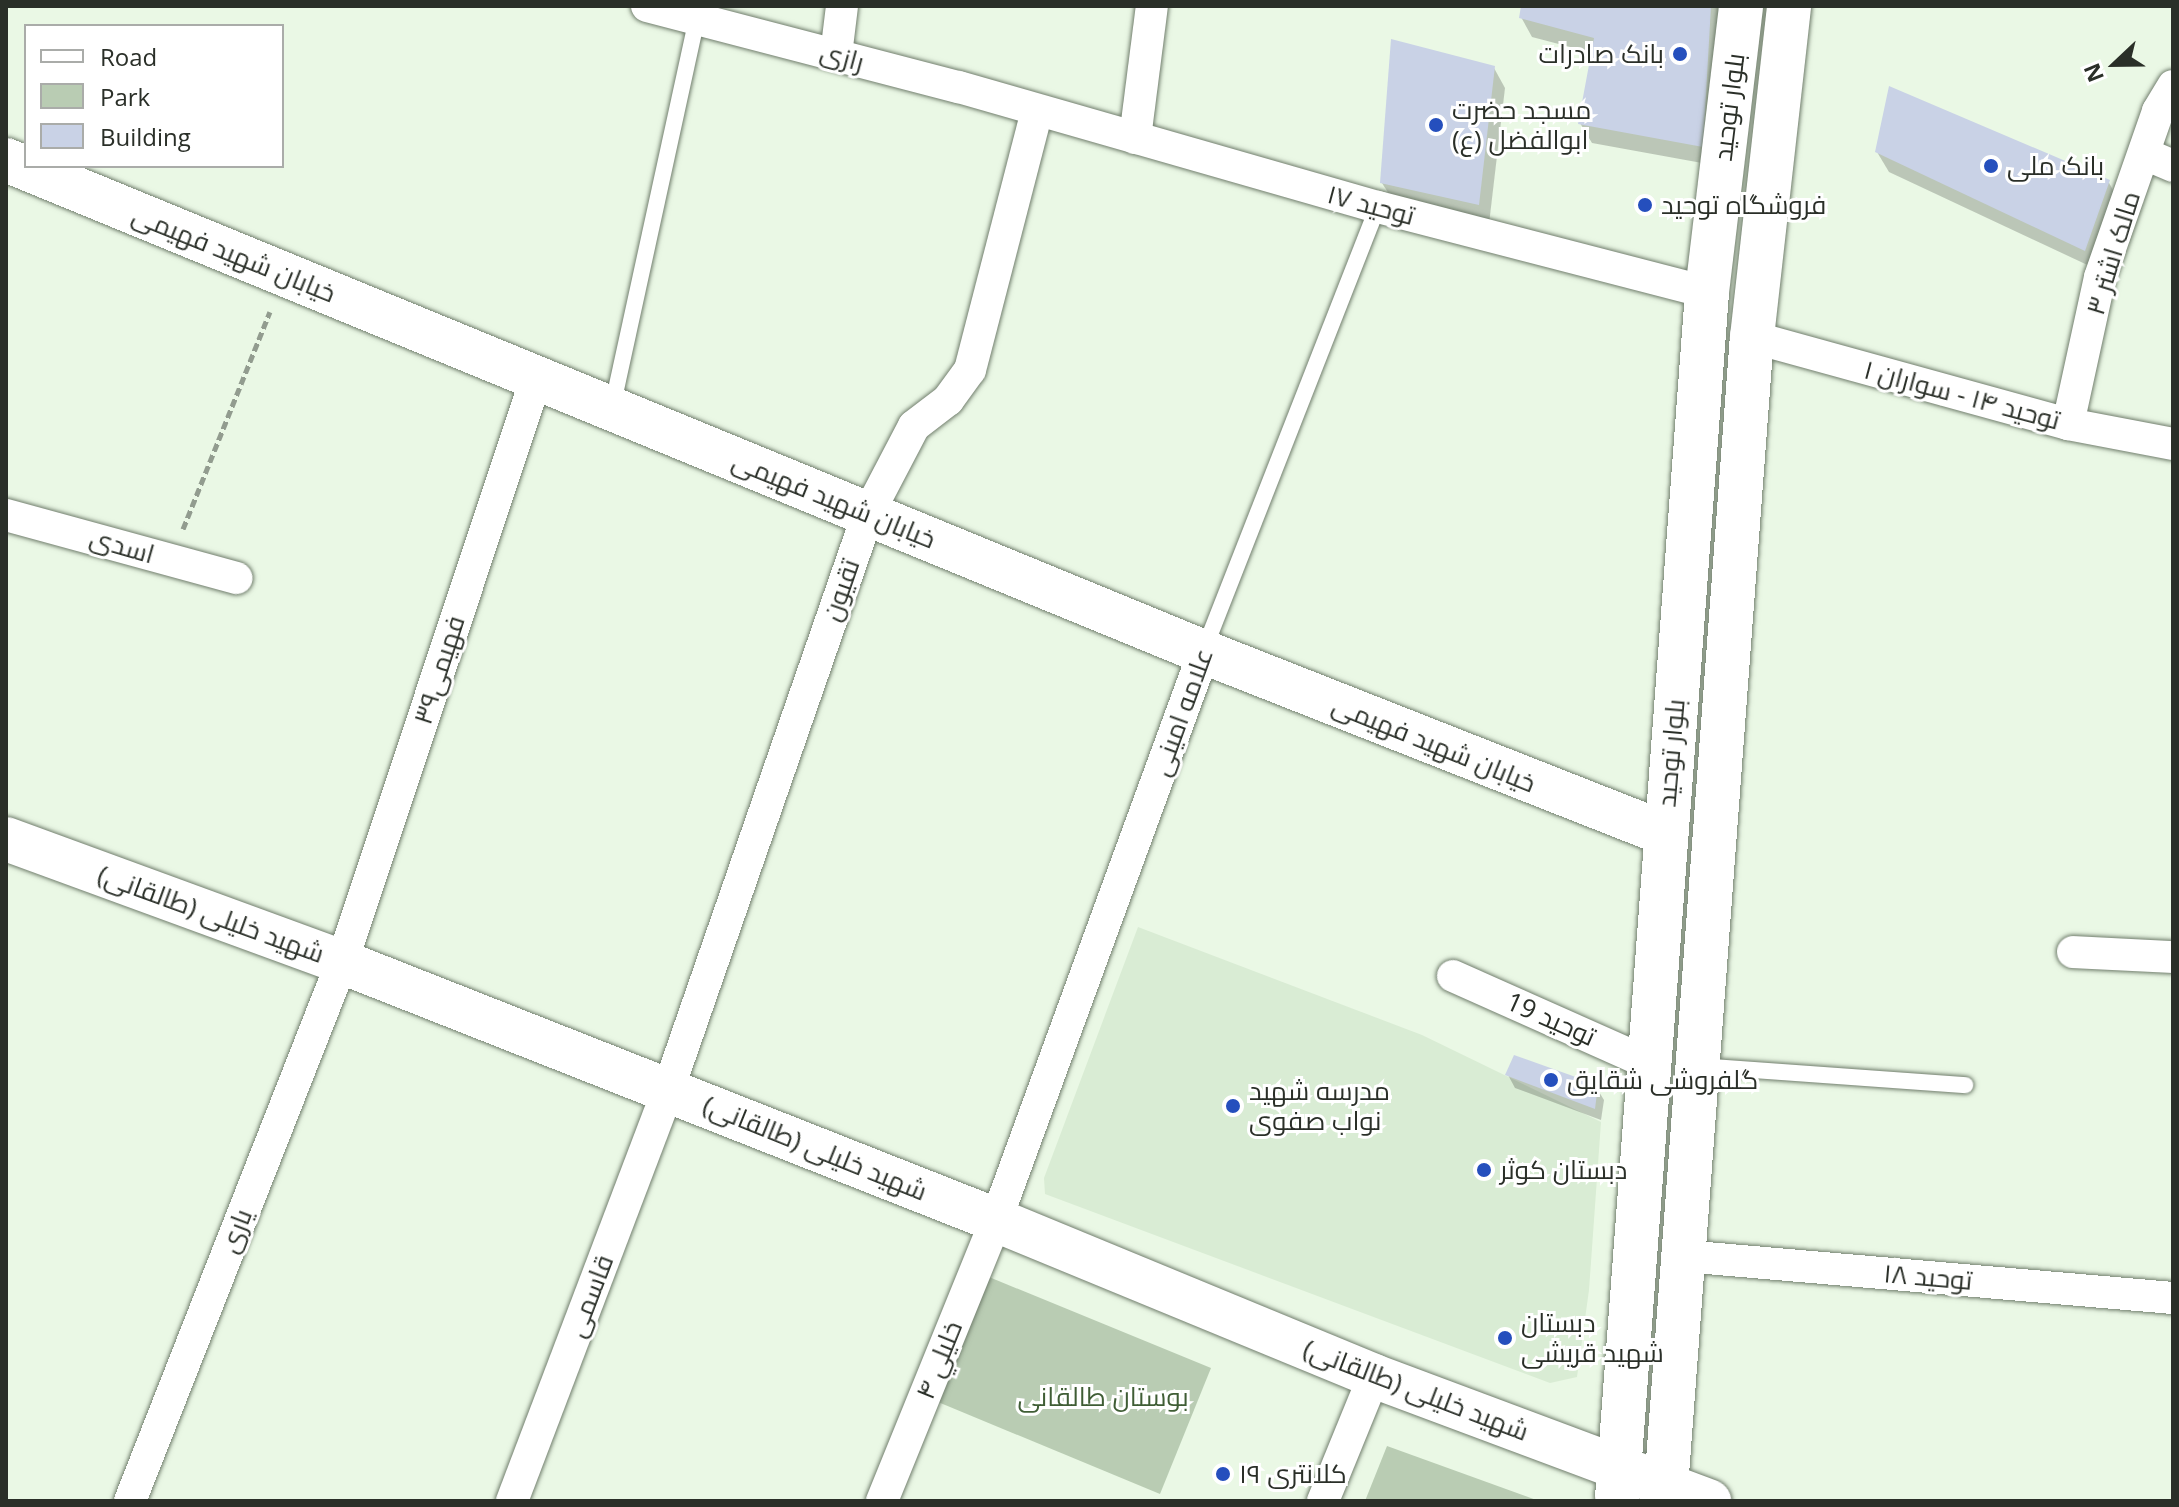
<!DOCTYPE html>
<meta charset="utf-8">
<style>
body{margin:0}
#map{position:relative;width:2179px;height:1507px;overflow:hidden;background:#eaf8e5;font-family:"Open Sans",Cairo,sans-serif}
div>[style]{position:absolute}
.built>*{inset:0;background:#d9ecd4}
.green>*{inset:0;background:#b9ccb3}
.shadow>*{inset:0;background:#0003}
.building>*{inset:0;background:#c9d2e6}
.path>*{height:5px;margin-top:-2.5px;transform-origin:0;background:repeating-linear-gradient(90deg,#929c8f 0 8px,transparent 0 12px)}
.roads{filter:drop-shadow(0 0 2px #717e6d) drop-shadow(0 0 2px #717e6d)}
.lane>*{height:16px;margin:-8px;padding:0 8px;transform-origin:8px;border-radius:8px;background:#fff}
.street>*{height:32px;margin:-16px;padding:0 16px;transform-origin:16px;border-radius:16px;background:#fff}
.secondary>*{height:44px;margin:-22px;padding:0 22px;transform-origin:22px;border-radius:22px;background:#fff}
.dots>*{width:22px;height:22px;translate:-50% -50%;box-sizing:border-box;border:4px solid #fff;border-radius:50%}
span{translate:-50% -50%;white-space:nowrap;text-align:center;line-height:1.15;-webkit-text-stroke:6px #fff;paint-order:stroke}
.poi-label{font-size:26px;color:#2a2f28}
.right{translate:-100% -50%;text-align:right}
.left{translate:0 -50%;text-align:left}
.street-label{font-size:26px;color:#2a2f28}
.park-label{font-size:26px;color:#3f5d35}
.frame{position:absolute;inset:0;border:8px solid #2a2f28;pointer-events:none}
.legend{position:absolute;left:24px;top:24px;width:260px;height:144px;box-sizing:border-box;background:#fff;border:2px solid #aaaca9;margin:0;padding:10px 14px;list-style:none;font-size:24px;color:#2a2f28}
.legend li{display:flex;align-items:center;gap:16px;height:40px}
.legend b{width:40px;border:2px solid #aaaca9}
.north{position:absolute;left:2075px;top:24px;width:80px;height:80px;-webkit-text-stroke:6px #fff;paint-order:stroke;rotate:248deg;font-size:22px;font-weight:700;line-height:32px;text-align:center;color:#2a2f28}
.north::after{content:'';display:block;margin:auto;width:28px;height:36px;background:#2a2f28;clip-path:polygon(50% 0,100% 100%,50% 72%,0 100%)}
</style>
<div id="map">
<div class="built">
<i style="clip-path:polygon(1138px 927px,1422px 1035px,1601px 1122px,1589px 1290px,1577px 1377px,1550px 1383px,1045px 1194px,1044px 1178px)"></i>
</div>
<div class="green">
<i style="clip-path:polygon(989px 1277px,1211px 1368px,1160px 1494px,938px 1402px)"></i>
<i style="clip-path:polygon(1387px 1446px,1539px 1501px,1365px 1501px)"></i>
</div>
<div class="shadow">
<i style="clip-path:polygon(1523px 6px,1717px 6px,1722px 18px,1713px 165px,1592px 143px,1580px 123px,1593px 53px,1532px 37px,1521px 17px)"></i>
<i style="clip-path:polygon(1494px 68px,1505px 88px,1489px 224px,1394px 202px,1382px 183px)"></i>
<i style="clip-path:polygon(1877px 152px,2108px 181px,2119px 201px,2096px 269px,1889px 172px)"></i>
<i style="clip-path:polygon(1508px 1075px,1596px 1087px,1604px 1100px,1601px 1120px,1515px 1088px)"></i>
</div>
<div class="building">
<i style="clip-path:polygon(1521px 6px,1711px 6px,1703px 147px,1578px 124px,1594px 38px,1519px 18px)"></i>
<i style="clip-path:polygon(1391px 39px,1495px 66px,1479px 205px,1380px 183px)"></i>
<i style="clip-path:polygon(1889px 86px,2110px 180px,2085px 251px,1875px 152px)"></i>
<i style="clip-path:polygon(1514px 1055px,1598px 1085px,1595px 1109px,1505px 1075px)"></i>
</div>
<div class="path">
<i style="left:183px;top:529px;width:234px;rotate:-68.2deg"></i>
</div>
<div class="roads">
<div class="lane">
<i style="left:612px;top:408px;width:398px;rotate:-77.7deg"></i>
<i style="left:1204px;top:650px;width:476px;rotate:-68.6deg"></i>
<i style="left:1699px;top:1066px;width:267px;rotate:4.1deg"></i>
</div>
<div class="street">
<i style="left:647px;top:6px;width:322px;rotate:14.6deg"></i>
<i style="left:959px;top:87px;width:436px;rotate:16deg"></i>
<i style="left:1378px;top:207px;width:340px;rotate:14.5deg"></i>
<i style="left:836px;top:55px;width:49px;rotate:-83deg"></i>
<i style="left:1135px;top:138px;width:133px;rotate:-82.7deg"></i>
<i style="left:2145px;top:154px;width:30px;rotate:23deg"></i>
<i style="left:1752px;top:337px;width:328px;rotate:15.4deg"></i>
<i style="left:2068px;top:424px;width:107px;rotate:10.8deg"></i>
<i style="left:2068px;top:424px;width:150px;rotate:-77.7deg"></i>
<i style="left:2100px;top:277px;width:176px;rotate:-70.7deg"></i>
<i style="left:2158px;top:111px;width:29px;rotate:-59deg"></i>
<i style="left:6px;top:515px;width:239px;rotate:15.3deg"></i>
<i style="left:2073px;top:952px;width:100px;rotate:2.9deg"></i>
<i style="left:1453px;top:976px;width:214px;rotate:24deg"></i>
<i style="left:1683px;top:1256px;width:492px;rotate:4.9deg"></i>
<i style="left:130px;top:1501px;width:579px;rotate:-68.53deg"></i>
<i style="left:342px;top:962px;width:614px;rotate:-71.59deg"></i>
<i style="left:512px;top:1501px;width:440px;rotate:-69.2deg"></i>
<i style="left:668px;top:1090px;width:610px;rotate:-70.85deg"></i>
<i style="left:868px;top:514px;width:99px;rotate:-62.4deg"></i>
<i style="left:914px;top:426px;width:43px;rotate:-37.4deg"></i>
<i style="left:948px;top:400px;width:37px;rotate:-54deg"></i>
<i style="left:970px;top:370px;width:268px;rotate:-75.5deg"></i>
<i style="left:882px;top:1501px;width:303px;rotate:-67.9deg"></i>
<i style="left:996px;top:1220px;width:605px;rotate:-69.89deg"></i>
<i style="left:1323px;top:1501px;width:135px;rotate:-67.8deg"></i>
</div>
<div class="secondary">
<i style="left:6px;top:160px;width:1295px;rotate:22.33deg"></i>
<i style="left:1204px;top:652px;width:494px;rotate:21.5deg"></i>
<i style="left:6px;top:839px;width:358px;rotate:20.1deg"></i>
<i style="left:342px;top:962px;width:703px;rotate:21.53deg"></i>
<i style="left:996px;top:1220px;width:409px;rotate:22.4deg"></i>
<i style="left:1374px;top:1376px;width:358px;rotate:20.5deg"></i>
<i style="left:1617px;top:1498px;width:1209px;rotate:-85.73deg"></i>
<i style="left:1707px;top:292px;width:288px;rotate:-83.2deg"></i>
<i style="left:1665px;top:1501px;width:1167px;rotate:-85.73deg"></i>
<i style="left:1752px;top:337px;width:333px;rotate:-83.6deg"></i>
</div>
</div>
<div class="dots">
<i style="left:1680px;top:54px;background:#254fbd"></i>
<i style="left:1436px;top:125px;background:#254fbd"></i>
<i style="left:1991px;top:166px;background:#254fbd"></i>
<i style="left:1645px;top:205px;background:#254fbd"></i>
<i style="left:1551px;top:1080px;background:#254fbd"></i>
<i style="left:1233px;top:1106px;background:#254fbd"></i>
<i style="left:1484px;top:1170px;background:#254fbd"></i>
<i style="left:1505px;top:1338px;background:#254fbd"></i>
<i style="left:1223px;top:1474px;background:#254fbd"></i>
</div>
<div class="poi-label">
<span class="right" style="left:1664px;top:54px">بانک صادرات</span>
<span class="left" style="left:1452px;top:125px">مسجد حضرت<br>ابوالفضل (ع)</span>
<span class="left" style="left:2007px;top:166px">بانک ملی</span>
<span class="left" style="left:1661px;top:205px">فروشگاه توحید</span>
<span class="left" style="left:1567px;top:1080px">گلفروشی شقایق</span>
<span class="left" style="left:1249px;top:1106px">مدرسه شهید<br>نواب صفوی</span>
<span class="left" style="left:1500px;top:1170px">دبستان کوثر</span>
<span class="left" style="left:1521px;top:1338px">دبستان<br>شهید قریشی</span>
<span class="left" style="left:1239px;top:1474px">کلانتری ۱۹</span>
</div>
<div class="street-label">
<span style="left:842px;top:57px;rotate:15deg">رازی</span>
<span style="left:1729px;top:107px;rotate:-83deg">بلوار توحید</span>
<span style="left:1371px;top:205px;rotate:15deg">توحید ۱۷</span>
<span style="left:2113px;top:253px;rotate:-73deg">مالک اشتر ۳</span>
<span style="left:234px;top:254px;rotate:22deg">خیابان شهید فهیمی</span>
<span style="left:1962px;top:395px;rotate:15deg">توحید ۱۴ - سواران ۱</span>
<span style="left:834px;top:500px;rotate:22deg">خیابان شهید فهیمی</span>
<span style="left:122px;top:546px;rotate:16deg">اسدی</span>
<span style="left:841px;top:590px;rotate:-71deg">تقیون</span>
<span style="left:439px;top:670px;rotate:-72deg">فهیمی۳۹</span>
<span style="left:1182px;top:712px;rotate:-70deg">علامه امینی</span>
<span style="left:1434px;top:744px;rotate:22deg">خیابان شهید فهیمی</span>
<span style="left:1671px;top:753px;rotate:-85deg">بلوار توحید</span>
<span style="left:211px;top:914px;rotate:20deg">شهید خلیلی (طالقانی)</span>
<span style="left:1551px;top:1019px;rotate:24deg">توحید 19</span>
<span style="left:815px;top:1148px;rotate:22deg">شهید خلیلی (طالقانی)</span>
<span style="left:236px;top:1231px;rotate:-69deg">یاری</span>
<span style="left:1928px;top:1277px;rotate:5deg">توحید ۱۸</span>
<span style="left:590px;top:1296px;rotate:-69deg">قاسمی</span>
<span style="left:939px;top:1360px;rotate:-68deg">خليلي ۴</span>
<span style="left:1416px;top:1390px;rotate:21deg">شهید خلیلی (طالقانی)</span>
</div>
<div class="park-label">
<span style="left:1103px;top:1397px">بوستان طالقانی</span>
</div>
<div class="frame"></div>
<ul class="legend">
<li><b style="height:10px;background:#fff"></b>Road</li>
<li><b style="height:22px;background:#b9ccb3"></b>Park</li>
<li><b style="height:22px;background:#c9d2e6"></b>Building</li>
</ul>
<div class="north">N</div>
</div>
